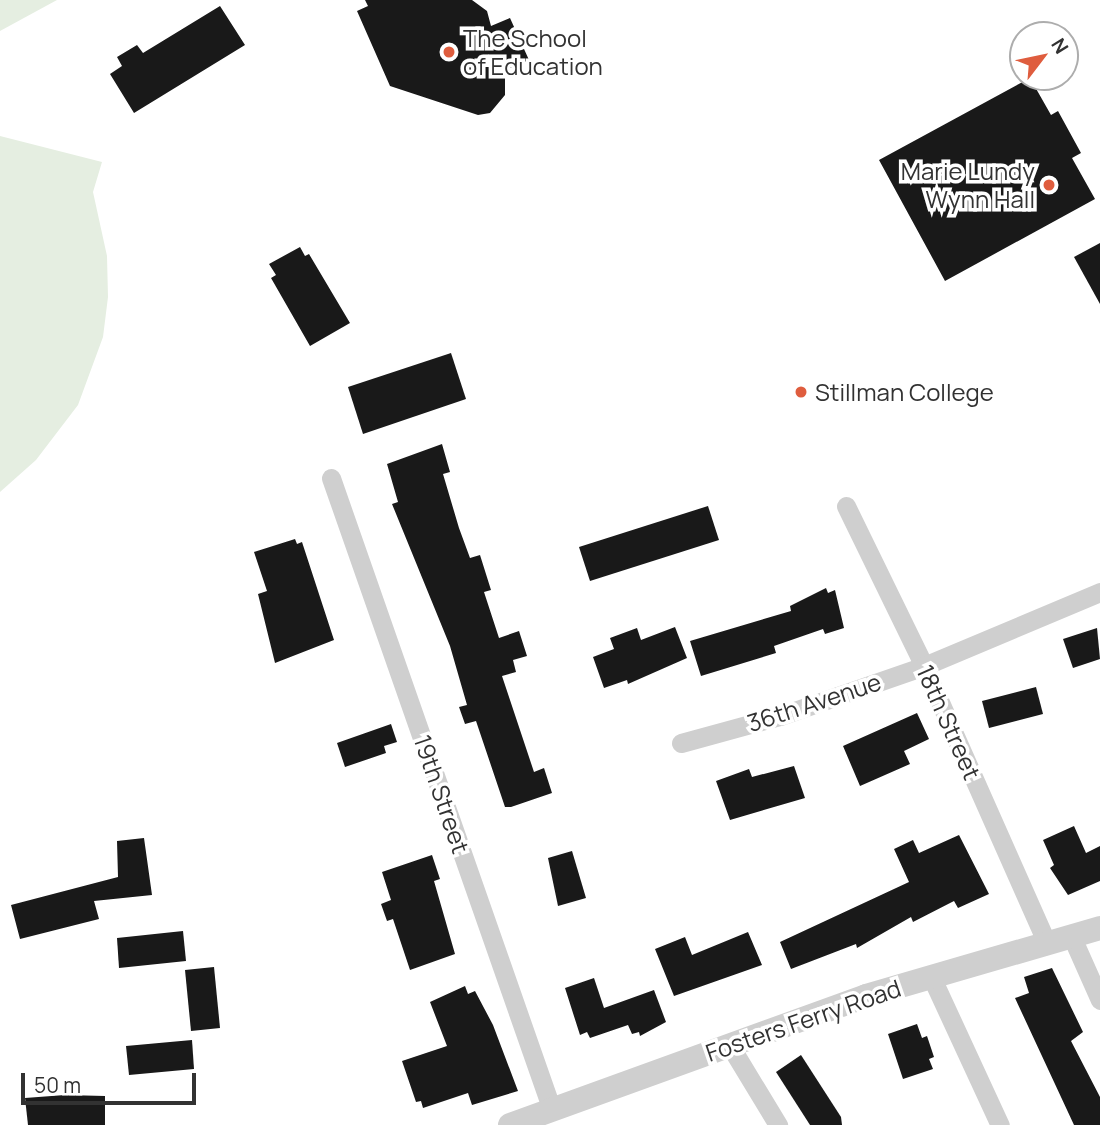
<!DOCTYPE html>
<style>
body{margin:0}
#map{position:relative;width:1100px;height:1125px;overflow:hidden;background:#fff;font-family:Manrope,sans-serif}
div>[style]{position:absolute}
.green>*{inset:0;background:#e5eee1}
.building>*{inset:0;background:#191919}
.minor>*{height:19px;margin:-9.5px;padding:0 9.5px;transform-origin:9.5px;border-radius:9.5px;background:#cfcfcf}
.tertiary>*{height:24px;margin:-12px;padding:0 12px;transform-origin:12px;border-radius:12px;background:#cfcfcf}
.dots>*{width:19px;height:19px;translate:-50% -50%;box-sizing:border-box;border:4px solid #fff;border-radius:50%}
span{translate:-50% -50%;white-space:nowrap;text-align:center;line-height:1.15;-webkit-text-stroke:7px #fff;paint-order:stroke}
.poi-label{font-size:24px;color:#323232}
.left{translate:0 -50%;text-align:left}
.right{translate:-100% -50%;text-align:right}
.street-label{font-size:24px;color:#323232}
.north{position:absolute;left:1009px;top:21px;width:70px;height:70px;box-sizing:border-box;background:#fff;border:2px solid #adadad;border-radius:50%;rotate:58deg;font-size:19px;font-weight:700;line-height:28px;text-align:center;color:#323232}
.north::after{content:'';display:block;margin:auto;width:24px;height:32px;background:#df5d3e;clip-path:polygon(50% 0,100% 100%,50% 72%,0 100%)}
.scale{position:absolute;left:21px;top:1073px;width:175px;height:32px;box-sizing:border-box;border:4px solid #323232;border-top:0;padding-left:9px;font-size:21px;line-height:24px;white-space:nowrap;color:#323232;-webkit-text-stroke:5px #fff;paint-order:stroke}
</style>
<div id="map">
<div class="green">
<i style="clip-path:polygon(0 0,57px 0,0 31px)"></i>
<i style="clip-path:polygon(0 136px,102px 162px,93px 192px,107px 256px,108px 297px,103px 337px,78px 405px,36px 460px,0 492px)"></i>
</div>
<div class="building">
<i style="clip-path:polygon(365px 0,472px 0,487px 11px,491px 26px,510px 18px,529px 60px,505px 70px,505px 95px,490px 113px,478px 115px,390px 86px,357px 11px,368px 6px)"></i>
<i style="clip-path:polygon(220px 6px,245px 45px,134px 113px,110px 74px,122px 66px,117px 57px,137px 45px,143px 53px)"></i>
<i style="clip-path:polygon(1030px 78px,1051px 115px,1058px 111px,1081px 153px,1072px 158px,1095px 199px,945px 281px,879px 160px)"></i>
<i style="clip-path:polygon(1100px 243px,1100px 304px,1074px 257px)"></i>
<i style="clip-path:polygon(300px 247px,305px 256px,309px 254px,350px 323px,310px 346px,271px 278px,276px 275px,269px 264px)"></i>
<i style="clip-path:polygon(451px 353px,466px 399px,363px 434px,348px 387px)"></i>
<i style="clip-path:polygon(442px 444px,450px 472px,443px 474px,459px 528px,470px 558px,480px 555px,491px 590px,484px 592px,499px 638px,519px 631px,527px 656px,513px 660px,516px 672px,502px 676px,534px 772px,544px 768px,552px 793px,511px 807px,505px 807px,476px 721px,465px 724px,459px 707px,467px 705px,450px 646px,392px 504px,398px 502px,387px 464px)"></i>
<i style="clip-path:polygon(708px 506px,719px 540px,590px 581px,579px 547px)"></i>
<i style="clip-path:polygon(295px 539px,297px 544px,302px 542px,334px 640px,275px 663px,258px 594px,267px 591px,254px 552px)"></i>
<i style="clip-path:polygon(826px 588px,828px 593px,835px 590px,844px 628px,825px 634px,823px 629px,774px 646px,776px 653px,701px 676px,690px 641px,791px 611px,790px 606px)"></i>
<i style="clip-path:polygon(675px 627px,687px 658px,628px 684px,627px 680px,604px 688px,593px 657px,614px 649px,610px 638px,637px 628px,641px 640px)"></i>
<i style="clip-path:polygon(1097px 628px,1100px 659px,1073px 668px,1063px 639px)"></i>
<i style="clip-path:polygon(1036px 687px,1043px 714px,989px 728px,982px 701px)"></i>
<i style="clip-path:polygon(917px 713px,929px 739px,904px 751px,910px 764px,860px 786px,843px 746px)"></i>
<i style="clip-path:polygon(391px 724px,397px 742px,384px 746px,386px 753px,345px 767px,337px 743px)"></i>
<i style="clip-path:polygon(794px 766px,805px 798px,730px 820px,716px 781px,749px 769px,752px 777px)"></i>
<i style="clip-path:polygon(1074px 826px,1086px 853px,1100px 846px,1100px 881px,1068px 895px,1050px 868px,1054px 865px,1043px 840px)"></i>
<i style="clip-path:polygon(959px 835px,989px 894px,958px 908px,954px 901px,913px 922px,911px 917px,857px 948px,856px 944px,791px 969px,780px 942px,909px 882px,894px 849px,913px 840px,919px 853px)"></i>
<i style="clip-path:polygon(144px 838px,152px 895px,94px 901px,99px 919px,20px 939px,11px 905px,118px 877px,117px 841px)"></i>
<i style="clip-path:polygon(572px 851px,586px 898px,558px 906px,548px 858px)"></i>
<i style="clip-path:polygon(432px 855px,440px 879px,434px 881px,455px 954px,410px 970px,393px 919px,387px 921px,381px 904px,391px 900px,382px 872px)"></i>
<i style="clip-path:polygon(183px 931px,186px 961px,119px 968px,117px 938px)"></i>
<i style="clip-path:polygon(748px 932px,762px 965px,674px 996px,655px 949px,685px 937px,692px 955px)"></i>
<i style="clip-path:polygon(214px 967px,220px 1028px,191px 1031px,185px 970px)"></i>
<i style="clip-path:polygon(1052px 968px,1083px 1032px,1071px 1041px,1100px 1097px,1100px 1125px,1074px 1125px,1015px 998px,1029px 993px,1024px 977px)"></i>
<i style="clip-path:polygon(594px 978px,604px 1008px,654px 990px,666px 1022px,640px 1036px,639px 1032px,632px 1034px,628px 1025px,590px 1038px,587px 1032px,580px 1035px,565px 988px)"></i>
<i style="clip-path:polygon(465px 986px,468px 994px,475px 991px,493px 1025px,518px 1091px,472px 1105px,468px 1093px,423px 1108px,421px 1101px,416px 1102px,402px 1061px,447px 1046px,430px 1002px)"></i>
<i style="clip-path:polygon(917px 1024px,922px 1038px,927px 1036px,934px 1057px,929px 1059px,933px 1069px,903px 1079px,888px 1034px)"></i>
<i style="clip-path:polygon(192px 1040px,194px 1069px,129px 1075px,126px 1046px)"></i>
<i style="clip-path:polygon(801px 1055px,841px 1117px,842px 1125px,810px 1125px,776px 1072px)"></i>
<i style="clip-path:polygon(65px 1095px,105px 1096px,105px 1125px,28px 1125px,25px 1098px)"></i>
</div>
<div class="minor">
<i style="left:331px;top:478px;width:670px;rotate:70.73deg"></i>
<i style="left:846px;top:506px;width:178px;rotate:64deg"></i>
<i style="left:924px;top:666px;width:301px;rotate:66.1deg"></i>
<i style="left:681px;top:743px;width:103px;rotate:-15.3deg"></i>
<i style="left:780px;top:716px;width:152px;rotate:-19.1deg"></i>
<i style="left:924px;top:666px;width:191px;rotate:-22.8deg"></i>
<i style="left:1071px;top:935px;width:71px;rotate:66deg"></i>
<i style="left:931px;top:976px;width:164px;rotate:65.2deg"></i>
<i style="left:729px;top:1044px;width:95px;rotate:58.8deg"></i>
</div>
<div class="tertiary">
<i style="left:510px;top:1125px;width:379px;rotate:-19.9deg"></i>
<i style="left:866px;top:996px;width:244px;rotate:-16.2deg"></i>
</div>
<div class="dots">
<i style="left:449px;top:52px;background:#df5d3e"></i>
<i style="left:1049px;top:185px;background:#df5d3e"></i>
<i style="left:801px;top:392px;background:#df5d3e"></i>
</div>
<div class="poi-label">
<span class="left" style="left:463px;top:52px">The School<br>of Education</span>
<span class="right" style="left:1035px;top:185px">Marie Lundy<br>Wynn Hall</span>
<span class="left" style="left:815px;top:392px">Stillman College</span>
</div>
<div class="street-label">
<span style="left:814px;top:702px;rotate:-18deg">36th Avenue</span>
<span style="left:949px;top:722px;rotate:66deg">18th Street</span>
<span style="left:442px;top:794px;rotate:71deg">19th Street</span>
<span style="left:803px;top:1020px;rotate:-19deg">Fosters Ferry Road</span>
</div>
<div class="north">N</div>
<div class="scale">50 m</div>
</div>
